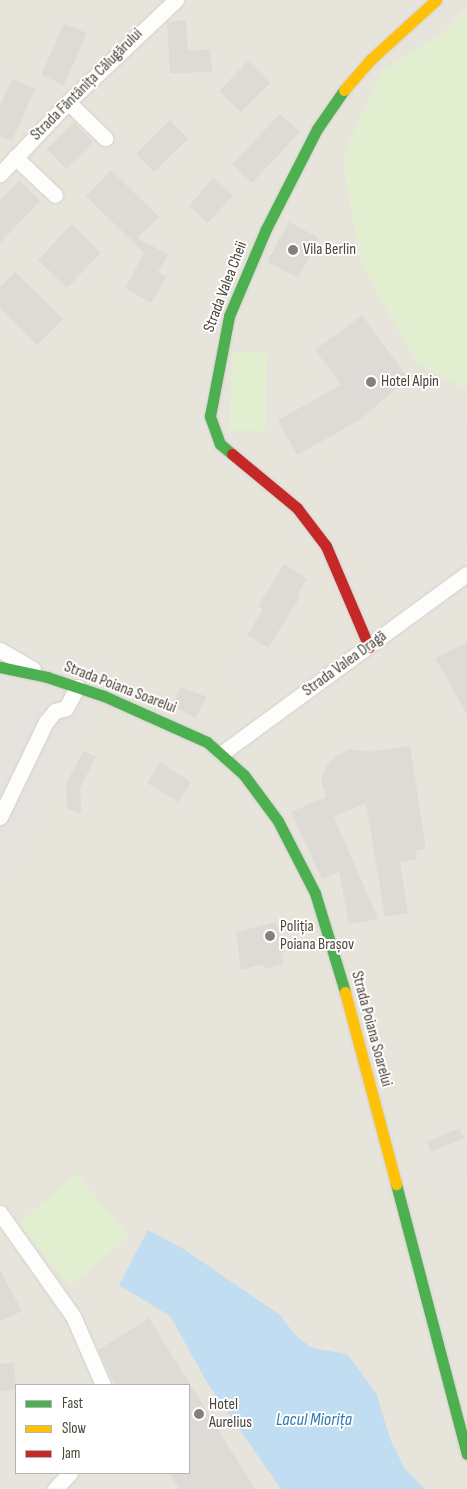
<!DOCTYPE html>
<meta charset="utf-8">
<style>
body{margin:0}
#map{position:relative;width:467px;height:1489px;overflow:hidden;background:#f4f2ee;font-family:"Sofia Sans Condensed",sans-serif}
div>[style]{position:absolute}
.residential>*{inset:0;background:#e7e4dc}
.green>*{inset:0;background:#e1eecf}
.parking>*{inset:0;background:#e6e3df}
.water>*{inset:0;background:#c0ddf1}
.building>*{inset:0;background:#dedbd6}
.roads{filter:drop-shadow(0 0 1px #d2d0cb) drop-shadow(0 0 1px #d2d0cb)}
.street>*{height:15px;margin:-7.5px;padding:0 7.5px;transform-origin:7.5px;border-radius:7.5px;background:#fdfdfc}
.fast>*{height:11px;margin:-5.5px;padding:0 5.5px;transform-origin:5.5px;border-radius:5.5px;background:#4caf50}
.slow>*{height:11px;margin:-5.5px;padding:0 5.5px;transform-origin:5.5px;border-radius:5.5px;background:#ffc107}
.jam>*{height:11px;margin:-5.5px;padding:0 5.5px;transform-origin:5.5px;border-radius:5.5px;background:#c62828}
.dots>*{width:14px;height:14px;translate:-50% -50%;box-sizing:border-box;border:2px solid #fff;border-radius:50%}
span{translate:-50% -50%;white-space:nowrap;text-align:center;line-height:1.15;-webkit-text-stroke:4px #fff;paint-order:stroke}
.street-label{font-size:16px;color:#4b4439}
.poi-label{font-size:16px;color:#4b4439}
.left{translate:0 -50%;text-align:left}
.water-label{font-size:18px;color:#2e7ab2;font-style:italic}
.legend{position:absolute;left:15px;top:1384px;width:175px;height:90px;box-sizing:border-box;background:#fff;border:1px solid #b7b4b0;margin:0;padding:6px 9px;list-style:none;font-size:15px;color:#4b4439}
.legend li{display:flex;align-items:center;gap:10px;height:25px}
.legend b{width:25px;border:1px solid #b7b4b0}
</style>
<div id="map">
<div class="residential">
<i style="clip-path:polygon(evenodd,0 0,467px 0,467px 6px,446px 31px,381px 72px,343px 158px,361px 262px,417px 363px,467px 389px,467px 1489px,0 1489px,0 0,16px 1385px,189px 1385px,189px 1473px,16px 1473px,16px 1385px)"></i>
</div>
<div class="green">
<i style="clip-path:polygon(467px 6px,467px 389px,417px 363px,361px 262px,343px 158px,381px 72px,446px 31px)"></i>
<i style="clip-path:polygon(232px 351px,267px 352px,265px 431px,230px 430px)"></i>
<i style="clip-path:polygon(77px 1174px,129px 1237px,69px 1286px,18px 1223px)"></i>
</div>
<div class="parking">
<i style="clip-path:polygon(443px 392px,467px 426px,467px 547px,394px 598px,314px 483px)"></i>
<i style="clip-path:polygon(256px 641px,296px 674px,261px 702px,232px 666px)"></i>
<i style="clip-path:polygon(0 678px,88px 698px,73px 744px,13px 865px,0 862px)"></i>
<i style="clip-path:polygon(467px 1144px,467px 1181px,438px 1193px,425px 1160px)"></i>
</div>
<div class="water">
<i style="clip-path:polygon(148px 1230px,182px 1248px,280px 1315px,295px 1335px,312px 1348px,347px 1354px,376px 1393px,391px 1441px,405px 1469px,425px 1489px,281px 1489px,208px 1384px,170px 1316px,119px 1285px)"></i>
</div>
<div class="building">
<i style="clip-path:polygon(186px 20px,188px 51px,210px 49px,212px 71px,170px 74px,167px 22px)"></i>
<i style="clip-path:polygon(64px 24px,87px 33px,64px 85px,41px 75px)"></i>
<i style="clip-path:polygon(248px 61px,270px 83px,241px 112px,219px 91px)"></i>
<i style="clip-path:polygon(12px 79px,35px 89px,12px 141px,0 136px,0 106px)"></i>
<i style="clip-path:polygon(280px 114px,300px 132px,252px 183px,232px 164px)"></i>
<i style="clip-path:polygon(170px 120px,188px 139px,154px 172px,136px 154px)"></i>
<i style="clip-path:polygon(74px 122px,93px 142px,66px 169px,47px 149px)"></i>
<i style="clip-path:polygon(111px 170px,159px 217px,138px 238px,168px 255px,158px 272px,166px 277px,151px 303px,125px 288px,144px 253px,86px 196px)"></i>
<i style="clip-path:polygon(213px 178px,233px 195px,208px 223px,189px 206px)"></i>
<i style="clip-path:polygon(19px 180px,40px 201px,0 243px,0 200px)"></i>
<i style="clip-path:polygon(289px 222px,319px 238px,298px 278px,267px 262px)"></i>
<i style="clip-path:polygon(72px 224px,101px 253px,67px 288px,38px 260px)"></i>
<i style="clip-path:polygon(15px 272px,63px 319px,37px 345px,0 308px,0 287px)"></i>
<i style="clip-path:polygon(362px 315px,408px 378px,360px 420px,297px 455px,278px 420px,341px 385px,315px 350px)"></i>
<i style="clip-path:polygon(284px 564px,307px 579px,297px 594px,300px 597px,268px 648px,247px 635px,263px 609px,258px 606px)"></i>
<i style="clip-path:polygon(467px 642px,467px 714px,435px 658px)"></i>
<i style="clip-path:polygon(181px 687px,207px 697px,195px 718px,172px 705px)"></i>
<i style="clip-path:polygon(410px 746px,426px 849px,416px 850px,417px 859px,400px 862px,408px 913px,385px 917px,366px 803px,334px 817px,378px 919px,349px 924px,339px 872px,322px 879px,291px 812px,326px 797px,321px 780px,326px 767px,337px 755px,350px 749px,368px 752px)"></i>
<i style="clip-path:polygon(84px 751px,96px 757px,80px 788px,82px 814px,67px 809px,66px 783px)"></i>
<i style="clip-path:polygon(160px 762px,191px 782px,178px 802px,147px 783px)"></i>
<i style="clip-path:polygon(276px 922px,284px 953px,281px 954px,283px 964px,264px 969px,263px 964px,241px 970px,236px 932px)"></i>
<i style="clip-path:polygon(459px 1128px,464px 1138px,431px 1152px,427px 1142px)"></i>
<i style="clip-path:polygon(0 1270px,22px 1311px,0 1321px)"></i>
<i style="clip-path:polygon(149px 1318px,227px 1444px,255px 1489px,179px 1489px,169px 1473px,189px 1473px,189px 1385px,115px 1385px,98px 1350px)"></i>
<i style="clip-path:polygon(14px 1362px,16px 1389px,0 1392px,0 1364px)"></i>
</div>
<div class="roads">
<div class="street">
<i style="left:68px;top:102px;width:52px;rotate:44.2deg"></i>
<i style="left:15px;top:157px;width:55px;rotate:43.5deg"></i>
<i style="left:0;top:174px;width:99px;rotate:-46.6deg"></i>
<i style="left:68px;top:102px;width:149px;rotate:-43.4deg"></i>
<i style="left:0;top:650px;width:38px;rotate:30deg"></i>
<i style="left:222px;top:753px;width:303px;rotate:-36.2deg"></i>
<i style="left:0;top:817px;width:106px;rotate:-64.2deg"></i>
<i style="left:46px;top:722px;width:14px;rotate:-51deg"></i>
<i style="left:55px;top:711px;width:11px;rotate:-15deg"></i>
<i style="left:66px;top:708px;width:24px;rotate:-62deg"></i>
<i style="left:0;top:1213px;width:126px;rotate:54.7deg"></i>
<i style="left:73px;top:1316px;width:75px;rotate:66.5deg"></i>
<i style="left:55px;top:1489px;width:22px;rotate:-47deg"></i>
</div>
<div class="fast">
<i style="left:232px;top:454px;width:16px;rotate:-140deg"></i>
<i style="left:220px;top:444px;width:30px;rotate:-110deg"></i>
<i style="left:210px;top:416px;width:102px;rotate:-79.2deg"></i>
<i style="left:229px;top:316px;width:92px;rotate:-67deg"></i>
<i style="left:265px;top:231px;width:114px;rotate:-63deg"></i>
<i style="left:317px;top:129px;width:47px;rotate:-55.3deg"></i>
<i style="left:0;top:667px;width:48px;rotate:12deg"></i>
<i style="left:47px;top:677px;width:60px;rotate:18.4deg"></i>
<i style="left:104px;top:696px;width:113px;rotate:24.1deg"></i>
<i style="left:207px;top:742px;width:50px;rotate:41.7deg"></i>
<i style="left:244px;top:775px;width:57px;rotate:53.5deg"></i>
<i style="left:278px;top:821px;width:81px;rotate:62.8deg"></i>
<i style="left:315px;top:893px;width:103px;rotate:73.1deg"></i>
<i style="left:396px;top:1184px;width:279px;rotate:75.3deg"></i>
</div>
<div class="slow">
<i style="left:344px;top:90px;width:40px;rotate:-49deg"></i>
<i style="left:370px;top:60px;width:89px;rotate:-42.3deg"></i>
<i style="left:345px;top:992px;width:199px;rotate:75.1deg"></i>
</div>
<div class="jam">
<i style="left:232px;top:454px;width:85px;rotate:39.7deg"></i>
<i style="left:297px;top:508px;width:48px;rotate:52.7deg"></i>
<i style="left:326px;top:546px;width:110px;rotate:66.9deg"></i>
</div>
</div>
<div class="dots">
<i style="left:293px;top:250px;background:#868178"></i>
<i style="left:371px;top:382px;background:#868178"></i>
<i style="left:270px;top:936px;background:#868178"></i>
<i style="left:199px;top:1414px;background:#868178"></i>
</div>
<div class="street-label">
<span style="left:87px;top:85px;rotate:-45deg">Strada Fântânița Călugărului</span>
<span style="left:226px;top:287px;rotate:-69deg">Strada Valea Cheii</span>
<span style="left:345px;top:664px;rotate:-36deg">Strada Valea Dragă</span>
<span style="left:120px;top:688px;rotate:21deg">Strada Poiana Soarelui</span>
<span style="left:371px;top:1029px;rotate:75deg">Strada Poiana Soarelui</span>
</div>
<div class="poi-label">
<span class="left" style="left:303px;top:250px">Vila Berlin</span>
<span class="left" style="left:381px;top:382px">Hotel Alpin</span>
<span class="left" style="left:280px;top:936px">Poliția<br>Poiana Brașov</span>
<span class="left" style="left:209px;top:1414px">Hotel<br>Aurelius</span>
</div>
<div class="water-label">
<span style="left:314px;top:1420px">Lacul Miorița</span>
</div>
<ul class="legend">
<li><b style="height:6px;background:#4caf50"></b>Fast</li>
<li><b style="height:6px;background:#ffc107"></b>Slow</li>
<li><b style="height:6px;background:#c62828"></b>Jam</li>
</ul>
</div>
